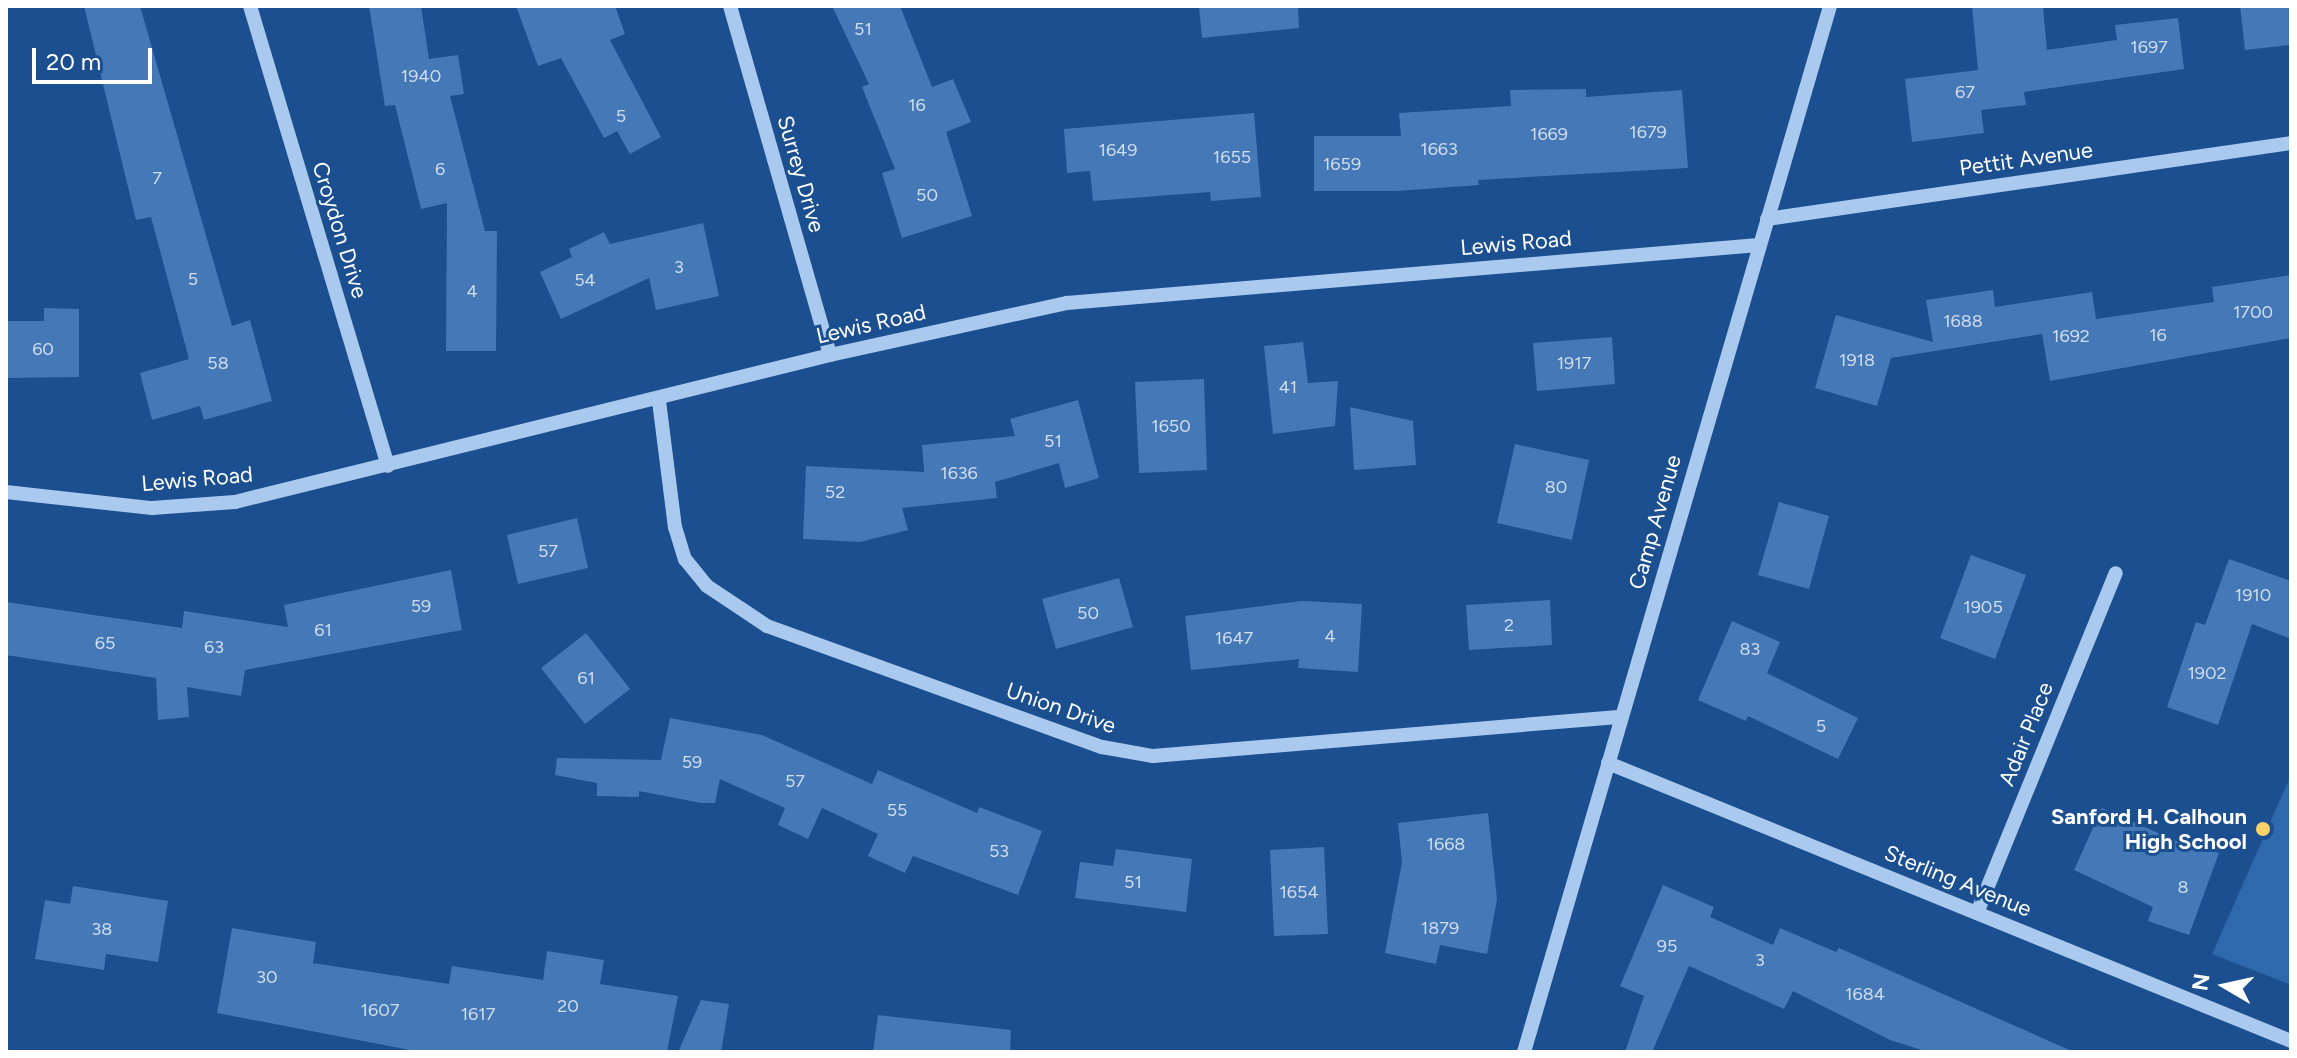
<!DOCTYPE html>
<style>
body{margin:0}
#map{position:relative;width:2297px;height:1058px;overflow:hidden;background:#1b4f8f;font-family:Figtree,sans-serif}
div>[style]{position:absolute}
.green>*{inset:0;background:#2e69ad}
.building>*{inset:0;background:#4478b7}
.minor>*{height:14px;margin:-7px;padding:0 7px;transform-origin:7px;border-radius:7px;background:#a9c9ee}
.dots>*{width:22px;height:22px;translate:-50% -50%;box-sizing:border-box;border:4px solid #1b4f8f;border-radius:50%}
span{translate:-50% -50%;white-space:nowrap;text-align:center;line-height:1.15;-webkit-text-stroke:6px #1b4f8f;paint-order:stroke}
.number-label{font-size:18px;color:#d0dded}
.number-label span{-webkit-text-stroke-width:0}
.street-label{font-size:22px;color:#fff}
.poi-label{font-size:22px;color:#fff;font-weight:700}
.right{translate:-100% -50%;text-align:right}
.frame{position:absolute;inset:0;border:8px solid #fff;pointer-events:none}
.north{position:absolute;left:2185px;top:946px;width:80px;height:80px;-webkit-text-stroke:6px #1b4f8f;paint-order:stroke;rotate:279deg;font-size:22px;font-weight:700;line-height:32px;text-align:center;color:#fff}
.north::after{content:'';display:block;margin:auto;width:28px;height:36px;background:#fff;clip-path:polygon(50% 0,100% 100%,50% 72%,0 100%)}
.scale{position:absolute;left:32px;top:48px;width:120px;height:36px;box-sizing:border-box;border:4px solid #fff;border-top:0;padding-left:10px;font-size:24px;line-height:28px;white-space:nowrap;color:#fff;-webkit-text-stroke:6px #1b4f8f;paint-order:stroke}
</style>
<div id="map">
<div class="green">
<i style="clip-path:polygon(2291px 775px,2291px 985px,2212px 954px)"></i>
</div>
<div class="building">
<i style="clip-path:polygon(84px 6px,140px 6px,232px 326px,250px 320px,272px 401px,204px 420px,200px 406px,152px 420px,140px 373px,189px 359px,151px 217px,136px 220px)"></i>
<i style="clip-path:polygon(369px 6px,421px 6px,429px 59px,458px 55px,464px 94px,450px 96px,485px 231px,497px 231px,496px 351px,446px 351px,447px 203px,421px 209px,395px 105px,385px 106px)"></i>
<i style="clip-path:polygon(516px 6px,615px 6px,625px 34px,610px 40px,661px 137px,630px 154px,617px 131px,604px 138px,561px 58px,538px 66px)"></i>
<i style="clip-path:polygon(832px 6px,900px 6px,932px 87px,953px 79px,971px 122px,946px 132px,972px 216px,902px 238px,882px 173px,895px 169px,862px 87px,869px 84px)"></i>
<i style="clip-path:polygon(1199px 6px,1298px 6px,1299px 28px,1202px 38px)"></i>
<i style="clip-path:polygon(1972px 6px,2043px 6px,2047px 50px,2117px 40px,2115px 25px,2178px 18px,2184px 69px,2024px 92px,2026px 105px,1981px 110px,1984px 133px,1912px 142px,1905px 79px,1978px 70px)"></i>
<i style="clip-path:polygon(2240px 6px,2291px 6px,2291px 45px,2245px 50px)"></i>
<i style="clip-path:polygon(1586px 89px,1586px 97px,1682px 90px,1688px 168px,1478px 180px,1479px 185px,1397px 191px,1314px 191px,1314px 136px,1401px 136px,1399px 113px,1511px 106px,1510px 90px)"></i>
<i style="clip-path:polygon(1254px 113px,1261px 197px,1211px 201px,1210px 192px,1093px 201px,1090px 171px,1067px 173px,1064px 129px)"></i>
<i style="clip-path:polygon(703px 223px,719px 296px,656px 310px,649px 278px,561px 319px,540px 272px,572px 257px,569px 249px,604px 232px,610px 244px)"></i>
<i style="clip-path:polygon(2291px 275px,2291px 338px,2050px 381px,2042px 334px,1891px 358px,1877px 406px,1815px 388px,1836px 315px,1933px 342px,1926px 300px,1993px 290px,1995px 307px,2092px 292px,2096px 319px,2214px 302px,2212px 287px)"></i>
<i style="clip-path:polygon(44px 308px,79px 309px,79px 377px,7px 378px,7px 321px,44px 321px)"></i>
<i style="clip-path:polygon(1612px 337px,1615px 384px,1537px 391px,1533px 343px)"></i>
<i style="clip-path:polygon(1303px 342px,1308px 383px,1338px 381px,1335px 426px,1273px 434px,1264px 346px)"></i>
<i style="clip-path:polygon(1204px 379px,1207px 470px,1139px 473px,1135px 382px)"></i>
<i style="clip-path:polygon(1078px 400px,1099px 478px,1065px 488px,1059px 463px,995px 482px,997px 498px,902px 508px,908px 530px,860px 542px,803px 539px,806px 466px,924px 472px,922px 445px,1015px 436px,1010px 419px)"></i>
<i style="clip-path:polygon(1350px 407px,1413px 421px,1416px 465px,1354px 470px)"></i>
<i style="clip-path:polygon(1515px 444px,1589px 460px,1572px 540px,1497px 523px)"></i>
<i style="clip-path:polygon(1779px 502px,1829px 516px,1809px 589px,1758px 575px)"></i>
<i style="clip-path:polygon(577px 518px,588px 568px,518px 584px,507px 535px)"></i>
<i style="clip-path:polygon(1971px 555px,2026px 575px,1995px 659px,1940px 638px)"></i>
<i style="clip-path:polygon(2229px 559px,2291px 581px,2291px 639px,2252px 624px,2218px 725px,2167px 707px,2196px 622px,2205px 625px)"></i>
<i style="clip-path:polygon(451px 570px,462px 630px,245px 670px,241px 696px,187px 687px,189px 717px,158px 720px,156px 678px,6px 655px,6px 602px,182px 628px,184px 611px,288px 627px,284px 605px)"></i>
<i style="clip-path:polygon(1119px 578px,1133px 627px,1056px 649px,1042px 599px)"></i>
<i style="clip-path:polygon(1550px 600px,1552px 645px,1469px 650px,1466px 605px)"></i>
<i style="clip-path:polygon(1302px 601px,1362px 604px,1358px 672px,1298px 668px,1299px 659px,1191px 670px,1185px 616px)"></i>
<i style="clip-path:polygon(1732px 621px,1780px 642px,1767px 673px,1858px 718px,1838px 759px,1748px 716px,1746px 721px,1698px 700px)"></i>
<i style="clip-path:polygon(586px 633px,630px 689px,585px 724px,541px 668px)"></i>
<i style="clip-path:polygon(670px 718px,762px 735px,872px 784px,878px 770px,977px 813px,979px 807px,1042px 831px,1018px 895px,913px 856px,905px 873px,868px 856px,878px 834px,822px 808px,808px 839px,778px 825px,785px 808px,720px 779px,715px 803px,701px 803px,639px 791px,639px 797px,597px 796px,597px 783px,555px 775px,557px 758px,661px 760px)"></i>
<i style="clip-path:polygon(2102px 808px,2176px 841px,2219px 853px,2189px 935px,2148px 921px,2153px 907px,2074px 870px)"></i>
<i style="clip-path:polygon(1488px 813px,1497px 899px,1487px 954px,1440px 945px,1436px 964px,1385px 953px,1402px 862px,1398px 823px)"></i>
<i style="clip-path:polygon(1324px 847px,1328px 934px,1274px 936px,1270px 850px)"></i>
<i style="clip-path:polygon(1116px 849px,1192px 859px,1186px 912px,1075px 898px,1080px 862px,1113px 866px)"></i>
<i style="clip-path:polygon(1663px 885px,1714px 907px,1710px 917px,1773px 945px,1780px 928px,1836px 952px,1839px 948px,2074px 1052px,1928px 1052px,1890px 1040px,1793px 991px,1784px 1009px,1689px 966px,1652px 1052px,1625px 1052px,1644px 996px,1620px 986px)"></i>
<i style="clip-path:polygon(73px 886px,168px 901px,158px 962px,106px 954px,104px 970px,35px 959px,45px 900px,70px 904px)"></i>
<i style="clip-path:polygon(232px 928px,316px 942px,313px 963px,449px 984px,452px 966px,543px 980px,547px 951px,604px 960px,600px 984px,678px 996px,667px 1052px,420px 1052px,217px 1013px)"></i>
<i style="clip-path:polygon(701px 1000px,729px 1004px,721px 1052px,678px 1052px)"></i>
<i style="clip-path:polygon(878px 1015px,1011px 1030px,1010px 1052px,873px 1052px)"></i>
</div>
<div class="minor">
<i style="left:250px;top:6px;width:480px;rotate:73.3deg"></i>
<i style="left:730px;top:6px;width:363px;rotate:74deg"></i>
<i style="left:1767px;top:219px;width:529px;rotate:-8.25deg"></i>
<i style="left:659px;top:401px;width:127px;rotate:82.8deg"></i>
<i style="left:675px;top:527px;width:34px;rotate:73deg"></i>
<i style="left:685px;top:559px;width:35px;rotate:51deg"></i>
<i style="left:707px;top:586px;width:72px;rotate:33.7deg"></i>
<i style="left:767px;top:626px;width:356px;rotate:19.9deg"></i>
<i style="left:1102px;top:747px;width:52px;rotate:10deg"></i>
<i style="left:1153px;top:756px;width:470px;rotate:-4.8deg"></i>
<i style="left:6px;top:492px;width:147px;rotate:6.3deg"></i>
<i style="left:152px;top:508px;width:83px;rotate:-4.1deg"></i>
<i style="left:235px;top:502px;width:613px;rotate:-13.88deg"></i>
<i style="left:830px;top:355px;width:243px;rotate:-12.4deg"></i>
<i style="left:1067px;top:303px;width:694px;rotate:-4.79deg"></i>
<i style="left:1608px;top:763px;width:737px;rotate:22.15deg"></i>
<i style="left:1977px;top:913px;width:367px;rotate:-67.8deg"></i>
<i style="left:1524px;top:1052px;width:1090px;rotate:-73.69deg"></i>
</div>
<div class="dots">
<i style="left:2263px;top:829px;background:#ffd166"></i>
</div>
<div class="number-label">
<span style="left:863px;top:29px">51</span>
<span style="left:2149px;top:47px">1697</span>
<span style="left:421px;top:76px">1940</span>
<span style="left:1965px;top:92px">67</span>
<span style="left:917px;top:105px">16</span>
<span style="left:621px;top:116px">5</span>
<span style="left:1648px;top:132px">1679</span>
<span style="left:1549px;top:134px">1669</span>
<span style="left:1439px;top:149px">1663</span>
<span style="left:1118px;top:150px">1649</span>
<span style="left:1232px;top:157px">1655</span>
<span style="left:1342px;top:164px">1659</span>
<span style="left:440px;top:169px">6</span>
<span style="left:157px;top:178px">7</span>
<span style="left:927px;top:195px">50</span>
<span style="left:679px;top:267px">3</span>
<span style="left:193px;top:279px">5</span>
<span style="left:585px;top:280px">54</span>
<span style="left:472px;top:291px">4</span>
<span style="left:2253px;top:312px">1700</span>
<span style="left:1963px;top:321px">1688</span>
<span style="left:2158px;top:335px">16</span>
<span style="left:2071px;top:336px">1692</span>
<span style="left:43px;top:349px">60</span>
<span style="left:1857px;top:360px">1918</span>
<span style="left:218px;top:363px">58</span>
<span style="left:1574px;top:363px">1917</span>
<span style="left:1288px;top:387px">41</span>
<span style="left:1171px;top:426px">1650</span>
<span style="left:1053px;top:441px">51</span>
<span style="left:959px;top:473px">1636</span>
<span style="left:1556px;top:487px">80</span>
<span style="left:835px;top:492px">52</span>
<span style="left:548px;top:551px">57</span>
<span style="left:2253px;top:595px">1910</span>
<span style="left:421px;top:606px">59</span>
<span style="left:1983px;top:607px">1905</span>
<span style="left:1088px;top:613px">50</span>
<span style="left:1509px;top:625px">2</span>
<span style="left:323px;top:630px">61</span>
<span style="left:1330px;top:636px">4</span>
<span style="left:1234px;top:638px">1647</span>
<span style="left:105px;top:643px">65</span>
<span style="left:214px;top:647px">63</span>
<span style="left:1750px;top:649px">83</span>
<span style="left:2207px;top:673px">1902</span>
<span style="left:586px;top:678px">61</span>
<span style="left:1821px;top:726px">5</span>
<span style="left:692px;top:762px">59</span>
<span style="left:795px;top:781px">57</span>
<span style="left:897px;top:810px">55</span>
<span style="left:1446px;top:844px">1668</span>
<span style="left:999px;top:851px">53</span>
<span style="left:1133px;top:882px">51</span>
<span style="left:2183px;top:887px">8</span>
<span style="left:1299px;top:892px">1654</span>
<span style="left:1440px;top:928px">1879</span>
<span style="left:102px;top:929px">38</span>
<span style="left:1667px;top:946px">95</span>
<span style="left:1760px;top:960px">3</span>
<span style="left:267px;top:977px">30</span>
<span style="left:1865px;top:994px">1684</span>
<span style="left:568px;top:1006px">20</span>
<span style="left:380px;top:1010px">1607</span>
<span style="left:478px;top:1014px">1617</span>
</div>
<div class="street-label">
<span style="left:2026px;top:159px;rotate:-8deg">Pettit Avenue</span>
<span style="left:801px;top:174px;rotate:74deg">Surrey Drive</span>
<span style="left:340px;top:230px;rotate:73deg">Croydon Drive</span>
<span style="left:1516px;top:243px;rotate:-5deg">Lewis Road</span>
<span style="left:871px;top:324px;rotate:-13deg">Lewis Road</span>
<span style="left:197px;top:479px;rotate:-5deg">Lewis Road</span>
<span style="left:1655px;top:522px;rotate:-74deg">Camp Avenue</span>
<span style="left:1061px;top:708px;rotate:19deg">Union Drive</span>
<span style="left:2026px;top:734px;rotate:-68deg">Adair Place</span>
<span style="left:1958px;top:881px;rotate:22deg">Sterling Avenue</span>
</div>
<div class="poi-label">
<span class="right" style="left:2247px;top:829px">Sanford H. Calhoun<br>High School</span>
</div>
<div class="frame"></div>
<div class="north">N</div>
<div class="scale">20 m</div>
</div>
